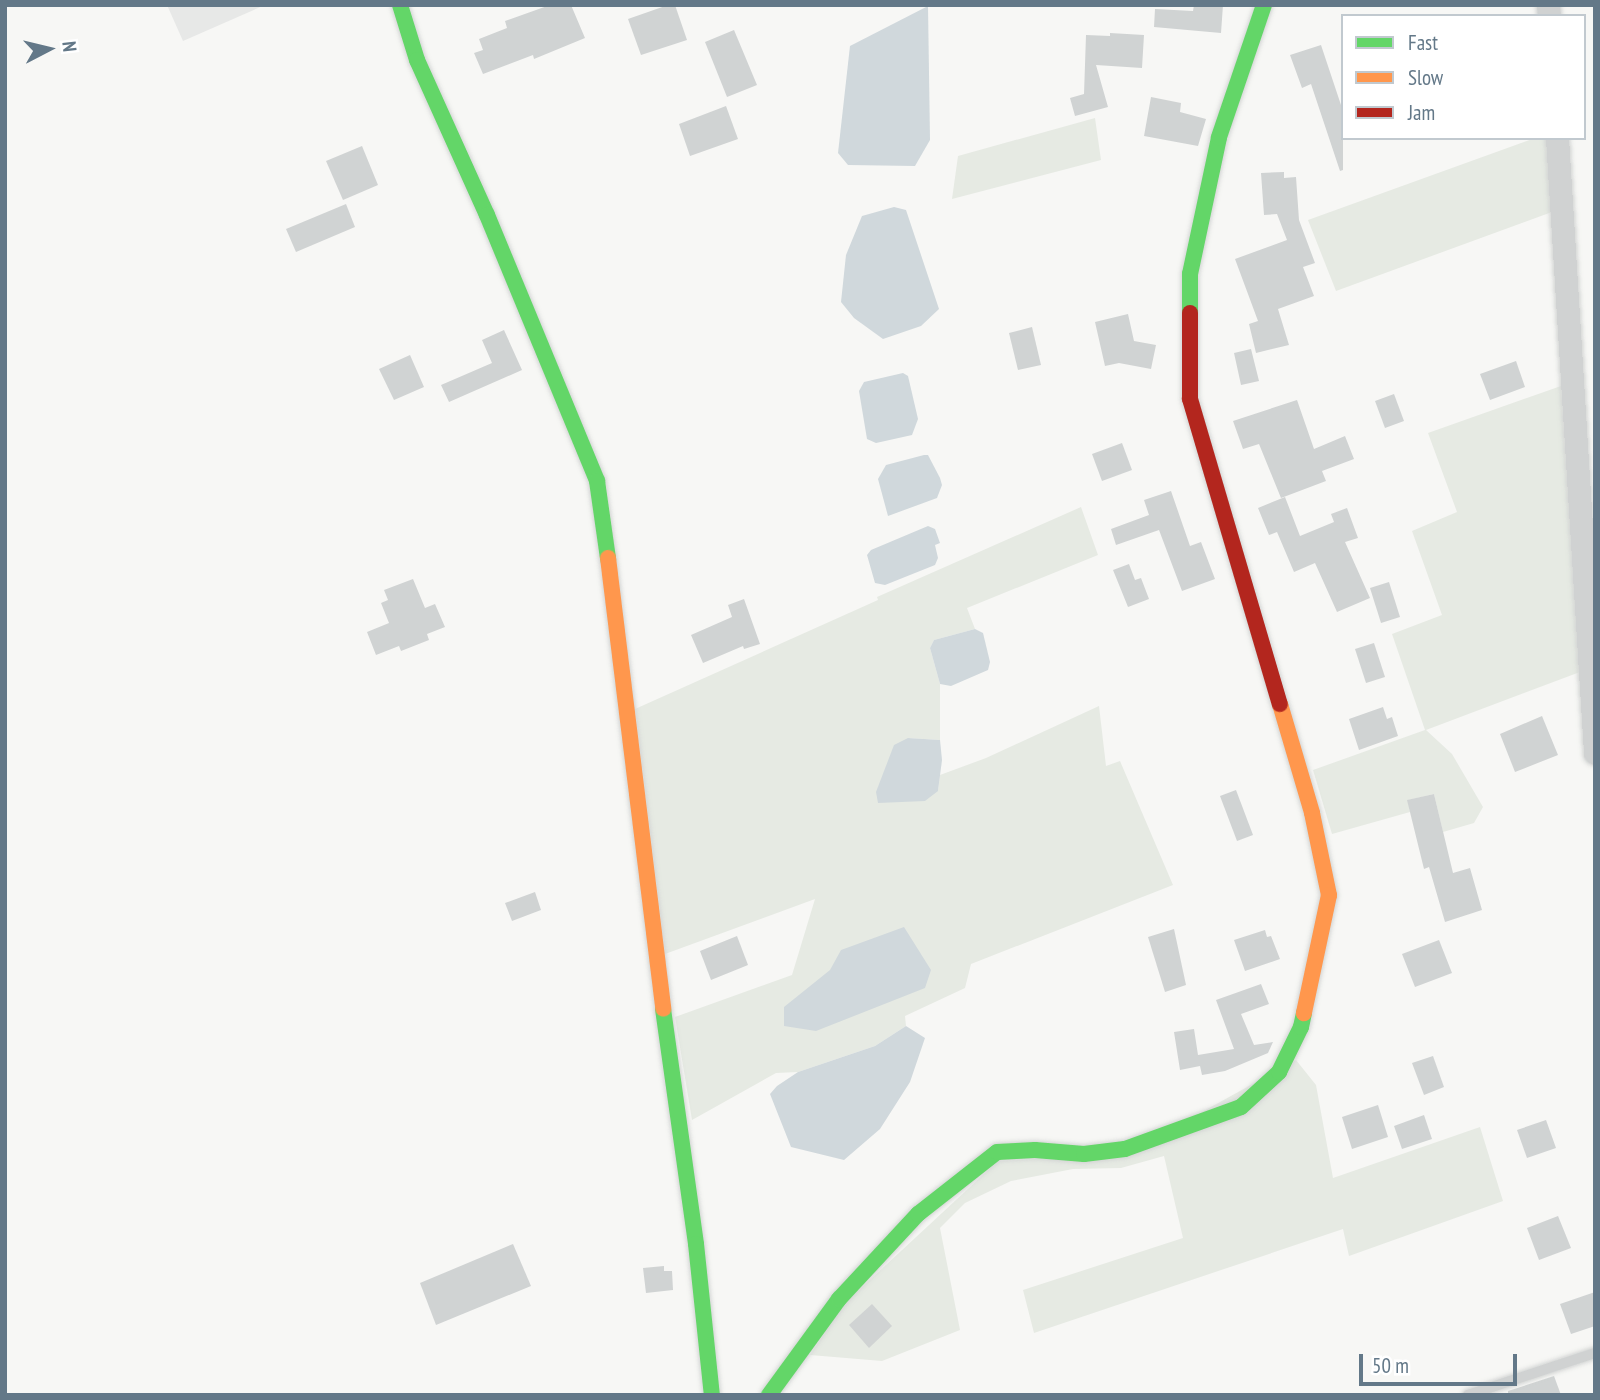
<!DOCTYPE html>
<style>
body{margin:0}
#map{position:relative;width:1600px;height:1400px;overflow:hidden;background:#f7f7f5;font-family:"PT Sans Narrow",sans-serif}
div>[style]{position:absolute}
.built>*{inset:0;background:#e7e8e7}
.green>*{inset:0;background:#e6eae3}
.water>*{inset:0;background:#d0d8dc}
.building>*{inset:0;background:#d0d3d3}
.roads{filter:drop-shadow(0 0 2px #d3d5d4) drop-shadow(0 0 2px #d3d5d4)}
.lane>*{height:10px;margin:-5px;padding:0 5px;transform-origin:5px;border-radius:5px;background:#d0d2d2}
.street>*{height:23px;margin:-11.5px;padding:0 11.5px;transform-origin:11.5px;border-radius:11.5px;background:#d0d2d2}
.fast>*{height:16px;margin:-8px;padding:0 8px;transform-origin:8px;border-radius:8px;background:#63d668}
.slow>*{height:16px;margin:-8px;padding:0 8px;transform-origin:8px;border-radius:8px;background:#ff974d}
.jam>*{height:16px;margin:-8px;padding:0 8px;transform-origin:8px;border-radius:8px;background:#b3261e}
span{translate:-50% -50%;white-space:nowrap;text-align:center;line-height:1.15;-webkit-text-stroke:7px #fff;paint-order:stroke}
.frame{position:absolute;inset:0;border:7px solid #637888;pointer-events:none}
.legend{position:absolute;left:1341px;top:14px;width:245px;height:126px;box-sizing:border-box;background:#fff;border:2px solid #c1c9cf;margin:0;padding:9px 12px;list-style:none;font-size:21px;color:#637888}
.legend li{display:flex;align-items:center;gap:14px;height:35px}
.legend b{width:35px;border:2px solid #c1c9cf}
.north{position:absolute;left:14px;top:14px;width:70px;height:70px;-webkit-text-stroke:5px #fff;paint-order:stroke;rotate:83deg;font-size:19px;font-weight:700;line-height:28px;text-align:center;color:#637888}
.north::after{content:'';display:block;margin:auto;width:24px;height:32px;background:#637888;clip-path:polygon(50% 0,100% 100%,50% 72%,0 100%)}
.scale{position:absolute;left:1359px;top:1354px;width:158px;height:32px;box-sizing:border-box;border:4px solid #637888;border-top:0;padding-left:9px;font-size:21px;line-height:24px;white-space:nowrap;color:#637888;-webkit-text-stroke:5px #fff;paint-order:stroke}
</style>
<div id="map">
<div class="built">
<i style="clip-path:polygon(167px 5px,265px 5px,183px 41px)"></i>
</div>
<div class="green">
<i style="clip-path:polygon(1095px 118px,1101px 160px,952px 199px,958px 156px)"></i>
<i style="clip-path:polygon(1535px 138px,1547px 138px,1552px 212px,1336px 291px,1308px 220px)"></i>
<i style="clip-path:polygon(1561px 386px,1580px 672px,1426px 730px,1452px 754px,1483px 807px,1474px 823px,1443px 832px,1434px 794px,1408px 800px,1410px 812px,1332px 834px,1313px 770px,1425px 730px,1392px 634px,1442px 615px,1412px 531px,1457px 512px,1428px 433px)"></i>
<i style="clip-path:polygon(1081px 507px,1098px 555px,967px 608px,975px 629px,934px 640px,930px 648px,940px 684px,940px 740px,908px 738px,938px 791px,940px 775px,986px 758px,1099px 706px,1106px 766px,1120px 761px,1173px 885px,971px 964px,965px 988px,905px 1016px,906px 1026px,875px 1046px,798px 1072px,776px 1073px,692px 1120px,675px 1017px,792px 975px,815px 899px,665px 954px,635px 709px,878px 600px,877px 597px)"></i>
<i style="clip-path:polygon(1296px 1060px,1316px 1085px,1333px 1178px,1480px 1127px,1503px 1201px,1349px 1256px,1343px 1229px,1034px 1333px,1023px 1290px,1183px 1238px,1164px 1156px,1121px 1168px,1073px 1169px,1011px 1181px,965px 1203px,940px 1228px,960px 1330px,882px 1361px,810px 1355px,845px 1303px,998px 1161px,1126px 1154px)"></i>
</div>
<div class="water">
<i style="clip-path:polygon(928px 6px,930px 140px,915px 166px,848px 165px,838px 153px,850px 46px)"></i>
<i style="clip-path:polygon(894px 207px,906px 210px,939px 309px,921px 326px,883px 339px,854px 318px,841px 302px,846px 255px,862px 216px)"></i>
<i style="clip-path:polygon(903px 373px,908px 376px,918px 419px,912px 435px,876px 443px,867px 439px,859px 391px,864px 382px)"></i>
<i style="clip-path:polygon(924px 455px,928px 455px,940px 478px,942px 485px,937px 498px,888px 516px,878px 479px,886px 465px)"></i>
<i style="clip-path:polygon(928px 526px,935px 529px,940px 543px,935px 545px,938px 558px,935px 565px,885px 585px,875px 583px,867px 555px,871px 550px)"></i>
<i style="clip-path:polygon(975px 629px,983px 633px,990px 662px,988px 670px,951px 686px,940px 684px,930px 648px,934px 640px)"></i>
<i style="clip-path:polygon(908px 738px,940px 740px,942px 760px,938px 791px,925px 801px,878px 803px,876px 792px,894px 745px)"></i>
<i style="clip-path:polygon(904px 927px,931px 970px,925px 988px,816px 1031px,784px 1026px,784px 1007px,830px 970px,841px 950px)"></i>
<i style="clip-path:polygon(906px 1026px,925px 1038px,910px 1082px,880px 1129px,844px 1160px,791px 1147px,770px 1094px,777px 1086px,798px 1072px,875px 1046px)"></i>
</div>
<div class="building">
<i style="clip-path:polygon(550px 5px,571px 5px,585px 38px,534px 59px,533px 55px,483px 74px,474px 53px,483px 50px,479px 39px,507px 28px,505px 21px)"></i>
<i style="clip-path:polygon(668px 5px,675px 5px,687px 40px,641px 55px,628px 19px)"></i>
<i style="clip-path:polygon(1194px 5px,1223px 5px,1221px 33px,1154px 27px,1155px 9px,1193px 11px)"></i>
<i style="clip-path:polygon(734px 30px,757px 85px,727px 97px,705px 42px)"></i>
<i style="clip-path:polygon(1110px 33px,1144px 35px,1142px 68px,1096px 65px,1108px 107px,1075px 116px,1070px 98px,1084px 94px,1086px 35px,1110px 36px)"></i>
<i style="clip-path:polygon(1321px 45px,1343px 111px,1343px 170px,1340px 171px,1311px 84px,1302px 88px,1290px 55px)"></i>
<i style="clip-path:polygon(1151px 97px,1181px 103px,1180px 112px,1206px 119px,1198px 146px,1144px 136px)"></i>
<i style="clip-path:polygon(726px 106px,738px 139px,690px 156px,679px 124px)"></i>
<i style="clip-path:polygon(362px 146px,378px 185px,343px 200px,326px 161px)"></i>
<i style="clip-path:polygon(1284px 172px,1284px 178px,1296px 177px,1299px 220px,1315px 263px,1303px 267px,1314px 296px,1278px 309px,1289px 345px,1256px 353px,1249px 324px,1258px 321px,1235px 259px,1287px 240px,1277px 214px,1264px 215px,1261px 173px)"></i>
<i style="clip-path:polygon(346px 204px,355px 227px,296px 252px,286px 229px)"></i>
<i style="clip-path:polygon(1128px 314px,1134px 341px,1156px 345px,1151px 369px,1119px 363px,1105px 366px,1095px 322px)"></i>
<i style="clip-path:polygon(1032px 327px,1041px 365px,1018px 370px,1009px 333px)"></i>
<i style="clip-path:polygon(504px 330px,522px 370px,449px 402px,441px 385px,492px 363px,482px 340px)"></i>
<i style="clip-path:polygon(1251px 349px,1259px 381px,1241px 385px,1234px 353px)"></i>
<i style="clip-path:polygon(410px 355px,424px 387px,394px 400px,379px 369px)"></i>
<i style="clip-path:polygon(1516px 361px,1525px 387px,1490px 400px,1480px 374px)"></i>
<i style="clip-path:polygon(1394px 394px,1404px 421px,1385px 428px,1375px 401px)"></i>
<i style="clip-path:polygon(1297px 400px,1314px 449px,1345px 436px,1354px 459px,1322px 471px,1326px 481px,1281px 498px,1259px 444px,1243px 449px,1233px 421px)"></i>
<i style="clip-path:polygon(1122px 443px,1132px 470px,1102px 481px,1092px 454px)"></i>
<i style="clip-path:polygon(1171px 491px,1190px 546px,1201px 542px,1215px 579px,1182px 591px,1159px 530px,1116px 545px,1111px 529px,1149px 515px,1144px 500px)"></i>
<i style="clip-path:polygon(1285px 497px,1300px 536px,1334px 522px,1331px 514px,1347px 508px,1358px 538px,1345px 542px,1370px 598px,1337px 612px,1315px 563px,1294px 572px,1277px 532px,1269px 535px,1258px 508px)"></i>
<i style="clip-path:polygon(1129px 564px,1135px 580px,1141px 578px,1149px 599px,1128px 607px,1113px 570px)"></i>
<i style="clip-path:polygon(413px 579px,425px 608px,435px 604px,445px 627px,427px 634px,429px 640px,401px 651px,399px 646px,376px 655px,367px 632px,389px 623px,381px 603px,388px 600px,384px 590px)"></i>
<i style="clip-path:polygon(1389px 582px,1400px 617px,1381px 623px,1370px 588px)"></i>
<i style="clip-path:polygon(744px 599px,760px 644px,744px 649px,743px 646px,703px 663px,691px 635px,732px 617px,728px 605px)"></i>
<i style="clip-path:polygon(1374px 643px,1385px 677px,1366px 683px,1355px 649px)"></i>
<i style="clip-path:polygon(1383px 707px,1387px 719px,1392px 717px,1398px 736px,1359px 750px,1349px 719px)"></i>
<i style="clip-path:polygon(1542px 716px,1558px 755px,1515px 772px,1500px 734px)"></i>
<i style="clip-path:polygon(1236px 790px,1253px 835px,1237px 841px,1220px 796px)"></i>
<i style="clip-path:polygon(1434px 794px,1453px 873px,1470px 868px,1482px 910px,1445px 922px,1429px 867px,1424px 869px,1407px 800px)"></i>
<i style="clip-path:polygon(535px 892px,541px 910px,512px 921px,505px 903px)"></i>
<i style="clip-path:polygon(1174px 929px,1186px 985px,1165px 992px,1148px 937px)"></i>
<i style="clip-path:polygon(1265px 930px,1267px 937px,1271px 936px,1280px 959px,1245px 971px,1234px 940px)"></i>
<i style="clip-path:polygon(737px 936px,748px 965px,711px 980px,700px 951px)"></i>
<i style="clip-path:polygon(1439px 940px,1452px 973px,1415px 987px,1402px 954px)"></i>
<i style="clip-path:polygon(1261px 984px,1269px 1004px,1241px 1014px,1254px 1045px,1273px 1042px,1268px 1053px,1225px 1071px,1202px 1075px,1200px 1066px,1180px 1070px,1174px 1032px,1194px 1029px,1198px 1055px,1234px 1049px,1216px 1000px)"></i>
<i style="clip-path:polygon(1433px 1056px,1444px 1087px,1424px 1095px,1412px 1063px)"></i>
<i style="clip-path:polygon(1378px 1105px,1388px 1137px,1352px 1149px,1342px 1117px)"></i>
<i style="clip-path:polygon(1424px 1115px,1432px 1139px,1402px 1149px,1394px 1126px)"></i>
<i style="clip-path:polygon(1546px 1120px,1556px 1148px,1527px 1158px,1517px 1130px)"></i>
<i style="clip-path:polygon(1558px 1216px,1571px 1248px,1539px 1260px,1527px 1228px)"></i>
<i style="clip-path:polygon(513px 1244px,531px 1286px,436px 1325px,420px 1283px)"></i>
<i style="clip-path:polygon(664px 1266px,664px 1271px,672px 1271px,673px 1290px,646px 1293px,643px 1268px)"></i>
<i style="clip-path:polygon(1595px 1292px,1595px 1326px,1571px 1334px,1560px 1304px)"></i>
<i style="clip-path:polygon(872px 1304px,892px 1326px,869px 1348px,849px 1325px)"></i>
<i style="clip-path:polygon(1554px 1376px,1561px 1395px,1508px 1395px,1508px 1391px)"></i>
</div>
<div class="roads">
<div class="lane">
<i style="left:1468px;top:1395px;width:134px;rotate:-18.3deg"></i>
</div>
<div class="street">
<i style="left:1548px;top:5px;width:11px;rotate:85deg"></i>
<i style="left:1557px;top:138px;width:616px;rotate:86.46deg"></i>
</div>
<div class="fast">
<i style="left:400px;top:5px;width:58px;rotate:72.8deg"></i>
<i style="left:417px;top:60px;width:170px;rotate:65.7deg"></i>
<i style="left:487px;top:215px;width:288px;rotate:67.5deg"></i>
<i style="left:597px;top:481px;width:78px;rotate:81.9deg"></i>
<i style="left:1190px;top:313px;width:39px;rotate:-90deg"></i>
<i style="left:1190px;top:274px;width:140px;rotate:-78deg"></i>
<i style="left:1219px;top:137px;width:139px;rotate:-71.2deg"></i>
<i style="left:663px;top:1009px;width:237px;rotate:82deg"></i>
<i style="left:696px;top:1244px;width:152px;rotate:84deg"></i>
<i style="left:769px;top:1395px;width:119px;rotate:-53.9deg"></i>
<i style="left:839px;top:1299px;width:116px;rotate:-47.1deg"></i>
<i style="left:918px;top:1214px;width:100px;rotate:-38.1deg"></i>
<i style="left:997px;top:1152px;width:38px;rotate:-3deg"></i>
<i style="left:1035px;top:1150px;width:49px;rotate:4.7deg"></i>
<i style="left:1084px;top:1154px;width:41px;rotate:-7deg"></i>
<i style="left:1125px;top:1149px;width:123px;rotate:-19.9deg"></i>
<i style="left:1241px;top:1107px;width:52px;rotate:-42.6deg"></i>
<i style="left:1279px;top:1072px;width:50px;rotate:-63.9deg"></i>
<i style="left:1301px;top:1027px;width:14px;rotate:-78deg"></i>
</div>
<div class="slow">
<i style="left:608px;top:558px;width:454px;rotate:83deg"></i>
<i style="left:1280px;top:704px;width:114px;rotate:73.6deg"></i>
<i style="left:1312px;top:813px;width:84px;rotate:78.3deg"></i>
<i style="left:1329px;top:895px;width:121px;rotate:102deg"></i>
</div>
<div class="jam">
<i style="left:1190px;top:313px;width:86px;rotate:90deg"></i>
<i style="left:1190px;top:399px;width:318px;rotate:73.6deg"></i>
</div>
</div>
<div class="frame"></div>
<ul class="legend">
<li><b style="height:9px;background:#63d668"></b>Fast</li>
<li><b style="height:9px;background:#ff974d"></b>Slow</li>
<li><b style="height:9px;background:#b3261e"></b>Jam</li>
</ul>
<div class="north">N</div>
<div class="scale">50 m</div>
</div>
